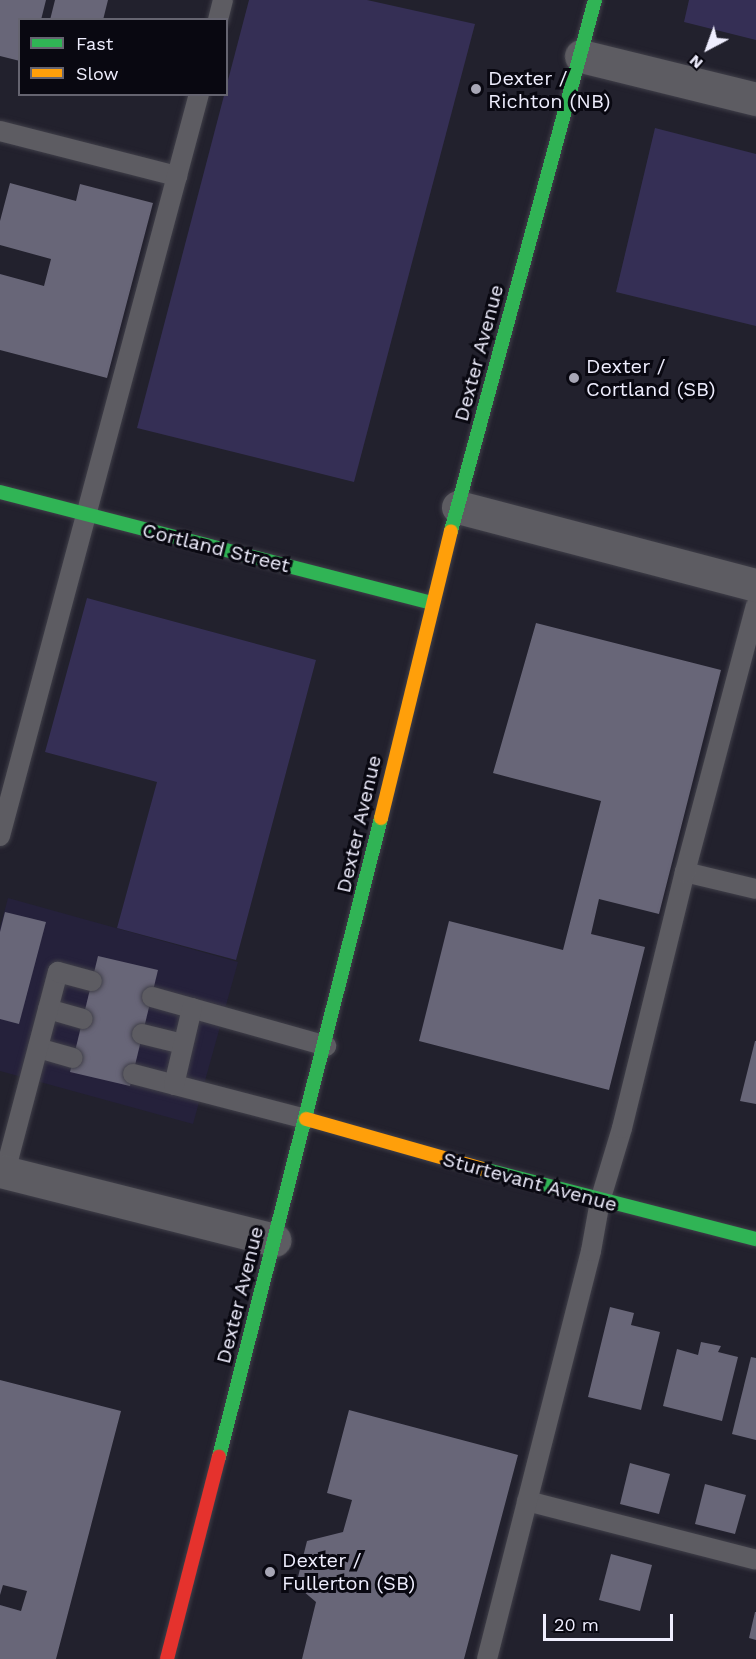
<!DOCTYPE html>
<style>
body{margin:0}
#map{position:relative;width:756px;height:1659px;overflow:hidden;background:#22212d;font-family:"Work Sans",sans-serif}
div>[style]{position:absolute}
.built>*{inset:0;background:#25213b}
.green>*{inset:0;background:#352f55}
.building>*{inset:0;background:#686678}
.roads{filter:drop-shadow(0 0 2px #403f49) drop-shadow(0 0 2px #403f49)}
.lane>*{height:20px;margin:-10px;padding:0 10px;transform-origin:10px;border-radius:10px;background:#5d5c62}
.street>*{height:33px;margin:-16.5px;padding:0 16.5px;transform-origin:16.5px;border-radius:16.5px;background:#5d5c62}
.fast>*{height:14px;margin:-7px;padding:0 7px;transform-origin:7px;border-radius:7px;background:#30b455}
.slow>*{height:14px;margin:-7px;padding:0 7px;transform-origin:7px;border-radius:7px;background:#ff9f0a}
.jam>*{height:14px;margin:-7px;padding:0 7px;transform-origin:7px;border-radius:7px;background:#e5322d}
.dots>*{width:16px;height:16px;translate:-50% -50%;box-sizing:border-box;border:3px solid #090811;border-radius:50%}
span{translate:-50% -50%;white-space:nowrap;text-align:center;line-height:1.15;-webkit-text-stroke:6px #090811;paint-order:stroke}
.poi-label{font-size:20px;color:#efeefe}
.left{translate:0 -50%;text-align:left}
.street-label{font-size:20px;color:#efeefe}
.legend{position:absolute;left:18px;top:18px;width:210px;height:78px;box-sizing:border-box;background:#090811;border:2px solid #656470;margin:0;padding:8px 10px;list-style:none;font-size:18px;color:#efeefe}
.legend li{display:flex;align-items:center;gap:12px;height:30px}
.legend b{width:30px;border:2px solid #656470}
.north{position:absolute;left:678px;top:18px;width:60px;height:60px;-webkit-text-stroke:4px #090811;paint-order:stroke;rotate:221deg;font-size:16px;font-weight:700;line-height:24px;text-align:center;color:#efeefe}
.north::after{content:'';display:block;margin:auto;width:21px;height:27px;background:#efeefe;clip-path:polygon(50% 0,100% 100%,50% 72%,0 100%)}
.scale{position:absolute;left:543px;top:1614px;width:130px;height:27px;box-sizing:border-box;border:3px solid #efeefe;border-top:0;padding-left:8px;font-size:18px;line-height:21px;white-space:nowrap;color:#efeefe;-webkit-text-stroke:4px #090811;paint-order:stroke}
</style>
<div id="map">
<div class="built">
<i style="clip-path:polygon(8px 898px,238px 962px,193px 1124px,0 1071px,0 928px)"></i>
</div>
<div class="green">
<i style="clip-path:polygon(249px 0,367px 0,475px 24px,354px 482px,137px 428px)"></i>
<i style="clip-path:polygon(689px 0,756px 0,756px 40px,684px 22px)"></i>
<i style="clip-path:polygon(655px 128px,756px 154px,756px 326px,616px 292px)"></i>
<i style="clip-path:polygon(87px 598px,316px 660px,236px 960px,117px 928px,157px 782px,45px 752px)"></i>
</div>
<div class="building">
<i style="clip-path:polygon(0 0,46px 0,41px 20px,20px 20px,20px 61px,0 56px)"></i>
<i style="clip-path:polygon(55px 0,108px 0,103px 20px,50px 20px)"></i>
<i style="clip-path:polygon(10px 183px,76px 201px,80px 184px,153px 203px,107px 378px,0 350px,0 274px,44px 286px,51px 259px,0 245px,0 221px)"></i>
<i style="clip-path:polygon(536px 623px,721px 670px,659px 914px,599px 899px,591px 934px,645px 947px,609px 1090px,419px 1041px,449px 921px,563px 950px,601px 801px,493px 773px)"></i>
<i style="clip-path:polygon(5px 912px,46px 922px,19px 1024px,0 1019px,0 932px)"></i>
<i style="clip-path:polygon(98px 956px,158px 970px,130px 1086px,70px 1072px)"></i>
<i style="clip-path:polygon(755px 1041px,756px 1041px,756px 1104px,740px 1101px)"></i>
<i style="clip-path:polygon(610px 1307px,634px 1313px,631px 1325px,660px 1332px,641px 1410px,588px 1397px)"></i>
<i style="clip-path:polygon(701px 1342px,721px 1346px,718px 1352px,738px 1357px,722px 1421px,663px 1406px,677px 1349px,698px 1355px)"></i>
<i style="clip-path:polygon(751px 1357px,756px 1358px,756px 1440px,732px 1434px)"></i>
<i style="clip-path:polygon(0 1380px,121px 1411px,56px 1659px,0 1659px,0 1605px,21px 1611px,27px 1591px,3px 1585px,0 1595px)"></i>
<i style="clip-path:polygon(349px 1410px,518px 1455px,464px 1659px,302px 1659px,316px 1602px,296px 1585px,307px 1541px,343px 1532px,352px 1500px,327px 1493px)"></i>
<i style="clip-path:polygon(630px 1463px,670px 1474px,659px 1514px,620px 1504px)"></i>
<i style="clip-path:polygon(705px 1484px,746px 1495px,735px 1534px,695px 1524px)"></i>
<i style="clip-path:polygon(611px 1554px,652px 1565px,640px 1611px,599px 1600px)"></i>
<i style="clip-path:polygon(755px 1612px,756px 1612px,756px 1640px,749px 1638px)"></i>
</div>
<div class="roads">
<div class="lane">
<i style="left:218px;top:20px;width:21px;rotate:-76deg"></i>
<i style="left:0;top:131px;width:183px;rotate:14.3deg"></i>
<i style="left:0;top:836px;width:768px;rotate:-74.99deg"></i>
<i style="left:685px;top:872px;width:73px;rotate:13.5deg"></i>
<i style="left:152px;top:997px;width:181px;rotate:15.7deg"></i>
<i style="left:48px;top:1009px;width:36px;rotate:16deg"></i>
<i style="left:142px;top:1034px;width:42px;rotate:13.7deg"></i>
<i style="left:38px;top:1048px;width:36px;rotate:16deg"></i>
<i style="left:133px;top:1074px;width:179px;rotate:14.6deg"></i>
<i style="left:174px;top:1085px;width:79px;rotate:-76.8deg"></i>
<i style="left:5px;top:1172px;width:207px;rotate:-75.2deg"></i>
<i style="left:58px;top:972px;width:35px;rotate:15deg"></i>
<i style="left:527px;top:1501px;width:236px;rotate:14.4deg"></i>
<i style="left:487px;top:1659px;width:421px;rotate:-75.7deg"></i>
<i style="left:591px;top:1251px;width:51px;rotate:-79.8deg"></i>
<i style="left:600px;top:1201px;width:76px;rotate:-73.2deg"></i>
<i style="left:622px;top:1128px;width:264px;rotate:-76.2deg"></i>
<i style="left:685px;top:872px;width:275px;rotate:-75.1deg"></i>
</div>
<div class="street">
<i style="left:581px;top:56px;width:180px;rotate:13.8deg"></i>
<i style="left:458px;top:507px;width:308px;rotate:14.7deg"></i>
<i style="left:0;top:1171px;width:283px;rotate:14.1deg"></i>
</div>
<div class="fast">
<i style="left:0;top:492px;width:446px;rotate:14.4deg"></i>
<i style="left:451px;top:531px;width:550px;rotate:-74.83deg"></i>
<i style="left:483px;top:1169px;width:282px;rotate:14.4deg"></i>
<i style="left:219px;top:1457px;width:659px;rotate:-75.77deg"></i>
</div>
<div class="slow">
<i style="left:381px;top:818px;width:295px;rotate:-76.3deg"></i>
<i style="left:306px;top:1119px;width:184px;rotate:15.8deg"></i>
</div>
<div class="jam">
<i style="left:167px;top:1659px;width:209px;rotate:-75.6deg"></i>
</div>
</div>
<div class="dots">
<i style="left:476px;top:89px;background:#a7a6b5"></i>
<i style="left:574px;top:378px;background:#a7a6b5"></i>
<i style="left:270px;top:1572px;background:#a7a6b5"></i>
</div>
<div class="poi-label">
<span class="left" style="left:488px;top:90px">Dexter /<br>Richton (NB)</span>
<span class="left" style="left:586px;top:378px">Dexter /<br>Cortland (SB)</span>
<span class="left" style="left:282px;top:1572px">Dexter /<br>Fullerton (SB)</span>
</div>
<div class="street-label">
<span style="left:479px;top:353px;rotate:-75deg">Dexter Avenue</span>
<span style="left:216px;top:548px;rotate:14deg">Cortland Street</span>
<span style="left:359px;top:824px;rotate:-77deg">Dexter Avenue</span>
<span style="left:530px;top:1182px;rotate:15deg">Sturtevant Avenue</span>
<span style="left:240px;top:1295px;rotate:-76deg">Dexter Avenue</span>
</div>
<ul class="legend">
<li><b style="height:8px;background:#30b455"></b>Fast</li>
<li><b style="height:8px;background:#ff9f0a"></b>Slow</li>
</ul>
<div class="north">N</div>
<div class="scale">20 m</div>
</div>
